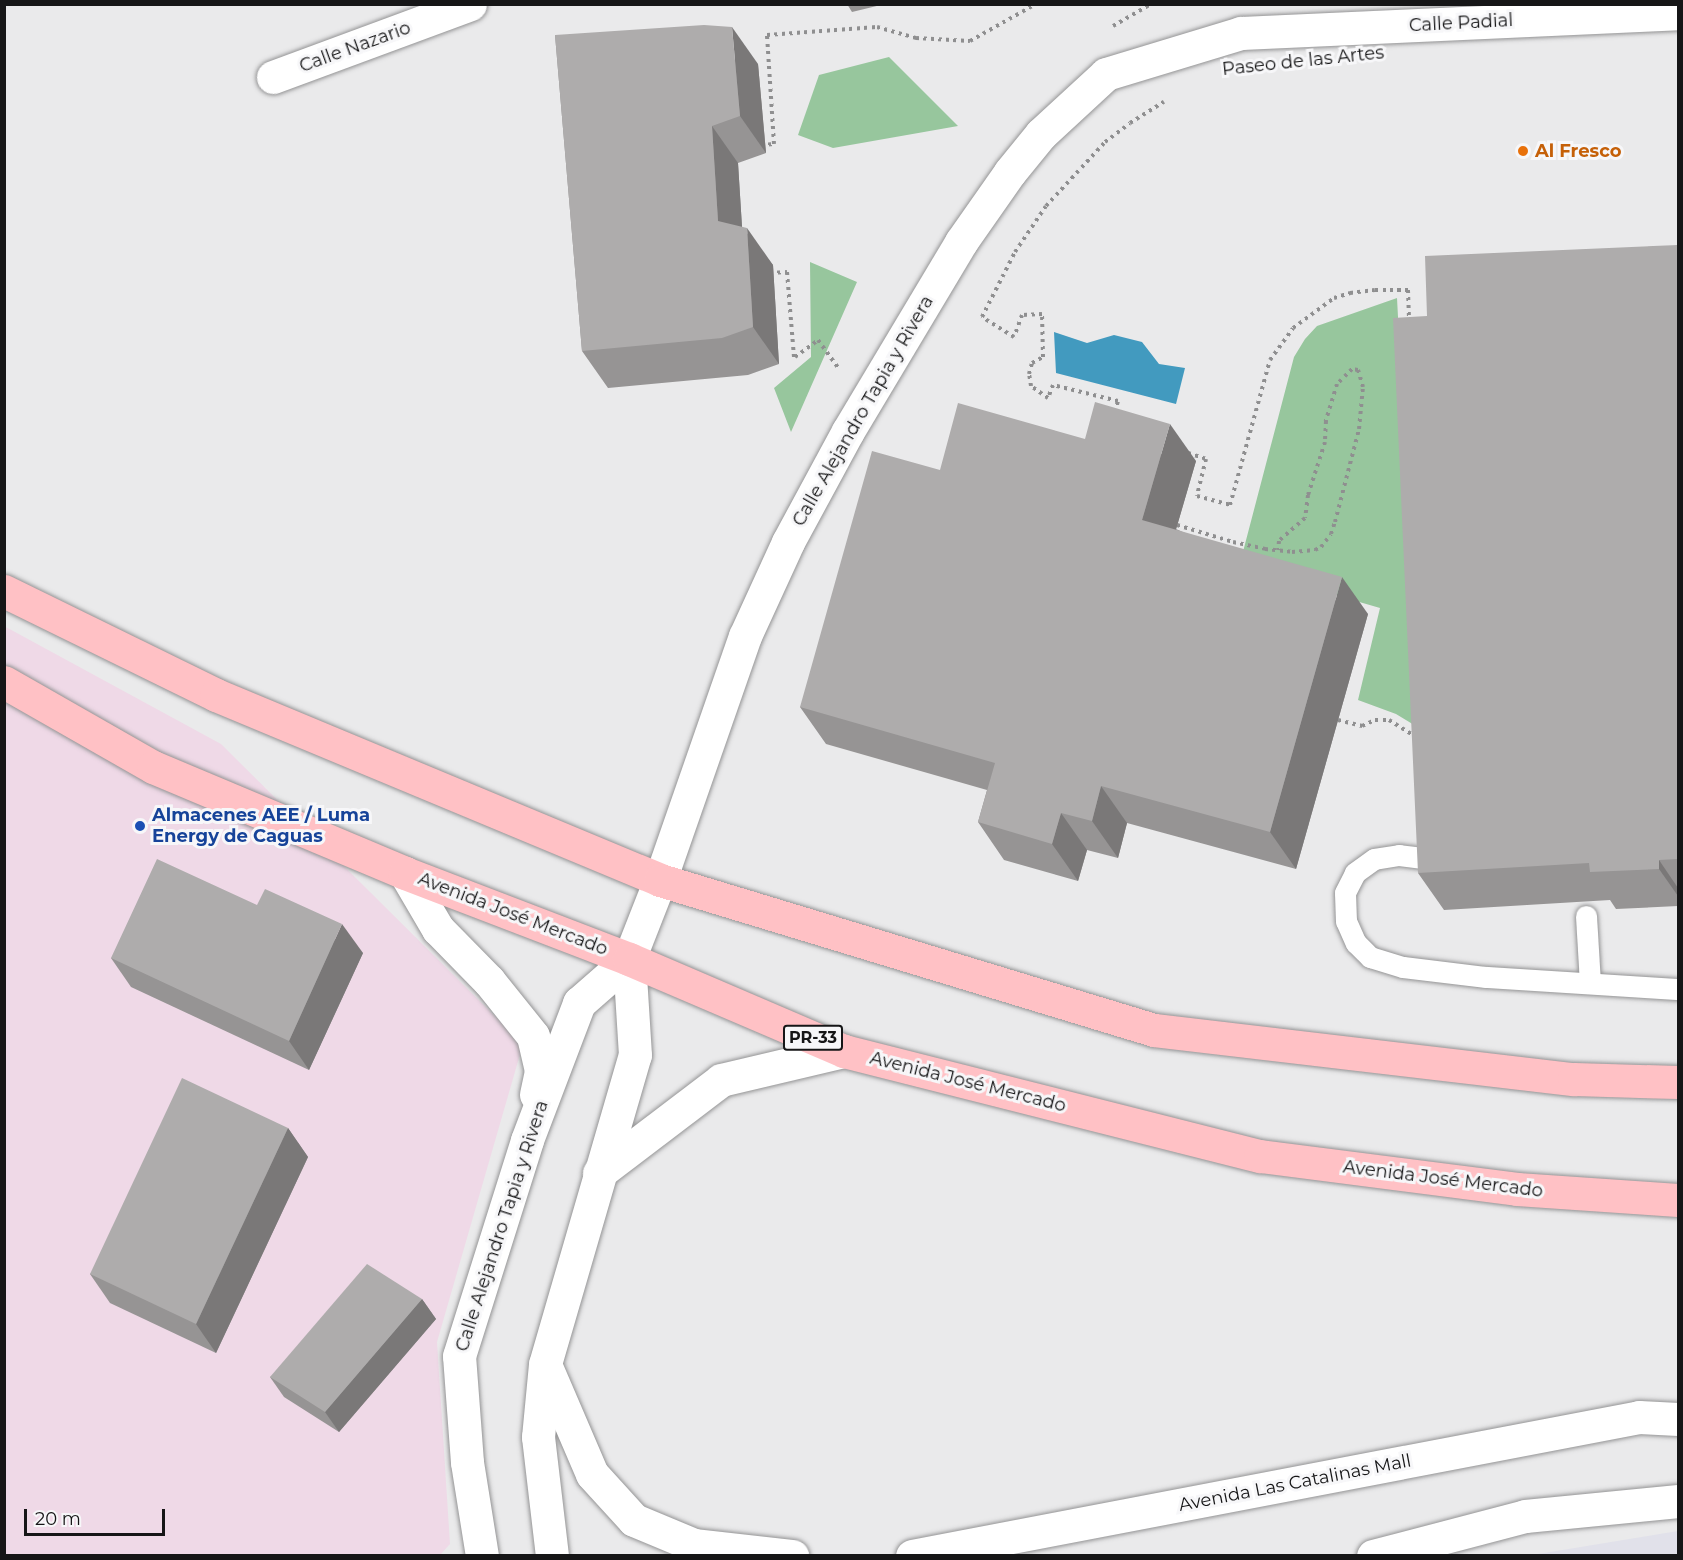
<!DOCTYPE html>
<meta charset="utf-8">
<style>
body{margin:0}
#map{position:relative;width:1683px;height:1560px;overflow:hidden;background:#eaeaeb;font-family:Montserrat,sans-serif}
div>[style]{position:absolute}
.built>*{inset:0;background:#e1e1ea}
.industrial>*{inset:0;background:#efd9e7}
.green>*{inset:0;background:#97c69d}
.water>*{inset:0;background:#429abf}
.path>*{height:4px;margin-top:-2px;transform-origin:0;background:repeating-linear-gradient(90deg,#8f8f90 0 3px,transparent 0 7.5px)}
.roads{filter:drop-shadow(0 0 2px #949495) drop-shadow(0 0 2px #949495)}
.lane>*{height:21px;margin:-10.5px;padding:0 10.5px;transform-origin:10.5px;border-radius:10.5px;background:#fff}
.street>*{height:33px;margin:-16.5px;padding:0 16.5px;transform-origin:16.5px;border-radius:16.5px;background:#fff}
.primary>*{height:33px;margin:-16.5px;padding:0 16.5px;transform-origin:16.5px;border-radius:16.5px;background:#ffc1c5}
.wall>*{inset:0;background:#969494}
.shaded-wall>*{inset:0;background:#7a7878}
.building>*{inset:0;background:#aeacac}
.dots>*{width:16px;height:16px;translate:-50% -50%;box-sizing:border-box;border:3px solid #f7f7f9;border-radius:50%}
span{translate:-50% -50%;white-space:nowrap;text-align:center;line-height:1.15;-webkit-text-stroke:6px #f7f7f9;paint-order:stroke}
.shield-label span{padding:2px 4px;background:#f7f7f9;border:2px solid;border-radius:4px;-webkit-text-stroke-width:0}
.shield-label{font-size:16px;color:#161617;font-weight:700}
.street-label{font-size:18px;color:#161617}
.food-label{font-size:18px;color:#c56008;font-weight:700}
.left{translate:0 -50%;text-align:left}
.transit-label{font-size:18px;color:#164399;font-weight:700}
.frame{position:absolute;inset:0;border:6px solid #161617;pointer-events:none}
.scale{position:absolute;left:24px;top:1509px;width:141px;height:27px;box-sizing:border-box;border:3px solid #161617;border-top:0;padding-left:8px;font-size:18px;line-height:21px;white-space:nowrap;color:#161617;-webkit-text-stroke:4px #f7f7f9;paint-order:stroke}
</style>
<div id="map">
<div class="built">
<i style="clip-path:polygon(1678px 1531px,1678px 1555px,1532px 1555px)"></i>
</div>
<div class="industrial">
<i style="clip-path:polygon(4px 626px,221px 744px,523px 1044px,437px 1342px,450px 1544px,440px 1555px,5px 1555px)"></i>
</div>
<div class="green">
<i style="clip-path:polygon(889px 57px,958px 126px,833px 148px,798px 135px,819px 75px)"></i>
<i style="clip-path:polygon(810px 262px,857px 282px,791px 432px,774px 388px,811px 357px)"></i>
<i style="clip-path:polygon(1397px 298px,1409px 525px,1429px 734px,1396px 714px,1358px 700px,1380px 608px,1239px 567px,1294px 357px,1305px 339px,1317px 326px)"></i>
</div>
<div class="water">
<i style="clip-path:polygon(1054px 332px,1087px 343px,1114px 335px,1142px 342px,1159px 364px,1185px 368px,1176px 404px,1056px 373px)"></i>
</div>
<div class="path">
<i style="left:1113px;top:26px;width:44px;rotate:-30.1deg"></i>
<i style="left:761px;top:145px;width:13px;rotate:-4deg"></i>
<i style="left:774px;top:144px;width:109px;rotate:-93.7deg"></i>
<i style="left:767px;top:35px;width:110px;rotate:-4.2deg"></i>
<i style="left:877px;top:27px;width:41px;rotate:15.8deg"></i>
<i style="left:916px;top:38px;width:54px;rotate:3.2deg"></i>
<i style="left:970px;top:41px;width:76px;rotate:-29.3deg"></i>
<i style="left:770px;top:273px;width:17px;rotate:-3deg"></i>
<i style="left:787px;top:272px;width:86px;rotate:85.3deg"></i>
<i style="left:795px;top:357px;width:29px;rotate:-36deg"></i>
<i style="left:818px;top:340px;width:34px;rotate:54deg"></i>
<i style="left:1115px;top:412px;width:11px;rotate:-75deg"></i>
<i style="left:1118px;top:401px;width:67px;rotate:-166.2deg"></i>
<i style="left:1053px;top:385px;width:14px;rotate:111deg"></i>
<i style="left:1048px;top:398px;width:21px;rotate:-145deg"></i>
<i style="left:1031px;top:386px;width:12px;rotate:-99deg"></i>
<i style="left:1029px;top:374px;width:11px;rotate:-75deg"></i>
<i style="left:1032px;top:363px;width:13px;rotate:-29deg"></i>
<i style="left:1043px;top:357px;width:43px;rotate:-91.3deg"></i>
<i style="left:1042px;top:314px;width:20px;rotate:177deg"></i>
<i style="left:1022px;top:315px;width:23px;rotate:110deg"></i>
<i style="left:1014px;top:337px;width:38px;rotate:-148deg"></i>
<i style="left:982px;top:317px;width:73px;rotate:-63.1deg"></i>
<i style="left:1015px;top:252px;width:55px;rotate:-56deg"></i>
<i style="left:1046px;top:206px;width:87px;rotate:-47.3deg"></i>
<i style="left:1105px;top:142px;width:31px;rotate:-37deg"></i>
<i style="left:1130px;top:123px;width:40px;rotate:-32deg"></i>
<i style="left:1188px;top:453px;width:19px;rotate:18deg"></i>
<i style="left:1206px;top:459px;width:38px;rotate:104deg"></i>
<i style="left:1197px;top:496px;width:34px;rotate:15deg"></i>
<i style="left:1230px;top:505px;width:150px;rotate:-74.6deg"></i>
<i style="left:1270px;top:360px;width:39px;rotate:-54deg"></i>
<i style="left:1293px;top:328px;width:51px;rotate:-36.2deg"></i>
<i style="left:1334px;top:298px;width:17px;rotate:-17deg"></i>
<i style="left:1350px;top:293px;width:25px;rotate:-7deg"></i>
<i style="left:1375px;top:290px;width:33px"></i>
<i style="left:1408px;top:290px;width:32px;rotate:88deg"></i>
<i style="left:1177px;top:525px;width:59px;rotate:16.9deg"></i>
<i style="left:1233px;top:542px;width:33px;rotate:12deg"></i>
<i style="left:1265px;top:549px;width:27px;rotate:6deg"></i>
<i style="left:1292px;top:552px;width:23px;rotate:-5deg"></i>
<i style="left:1315px;top:550px;width:7px;rotate:-27deg"></i>
<i style="left:1321px;top:547px;width:16px;rotate:-52deg"></i>
<i style="left:1331px;top:534px;width:13px;rotate:-72deg"></i>
<i style="left:1335px;top:522px;width:96px;rotate:-75.5deg"></i>
<i style="left:1359px;top:429px;width:42px;rotate:-84.6deg"></i>
<i style="left:1363px;top:387px;width:18px;rotate:-106deg"></i>
<i style="left:1358px;top:370px;width:6px;rotate:-171deg"></i>
<i style="left:1352px;top:369px;width:21px;rotate:135deg"></i>
<i style="left:1337px;top:384px;width:39px;rotate:107deg"></i>
<i style="left:1326px;top:421px;width:21px;rotate:93deg"></i>
<i style="left:1325px;top:442px;width:56px;rotate:107.8deg"></i>
<i style="left:1308px;top:495px;width:23px;rotate:97deg"></i>
<i style="left:1305px;top:518px;width:35px;rotate:139deg"></i>
<i style="left:1279px;top:541px;width:9px;rotate:96deg"></i>
<i style="left:1338px;top:720px;width:25px;rotate:14deg"></i>
<i style="left:1362px;top:726px;width:14px;rotate:-25deg"></i>
<i style="left:1375px;top:720px;width:14px"></i>
<i style="left:1389px;top:720px;width:32px;rotate:32deg"></i>
</div>
<div class="roads">
<div class="lane">
<i style="left:1423px;top:858px;width:24px;rotate:-173deg"></i>
<i style="left:1399px;top:855px;width:25px;rotate:171deg"></i>
<i style="left:1374px;top:859px;width:24px;rotate:144deg"></i>
<i style="left:1355px;top:873px;width:22px;rotate:117deg"></i>
<i style="left:1345px;top:893px;width:28px;rotate:88deg"></i>
<i style="left:1346px;top:921px;width:24px;rotate:66deg"></i>
<i style="left:1356px;top:943px;width:20px;rotate:45deg"></i>
<i style="left:1370px;top:957px;width:34px;rotate:17deg"></i>
<i style="left:1403px;top:967px;width:84px;rotate:6.9deg"></i>
<i style="left:1486px;top:977px;width:192px;rotate:3.6deg"></i>
<i style="left:1586px;top:916px;width:67px;rotate:86.6deg"></i>
</div>
<div class="street">
<i style="left:273px;top:77px;width:210px;rotate:-20.3deg"></i>
<i style="left:405px;top:873px;width:65px;rotate:59.5deg"></i>
<i style="left:438px;top:929px;width:73px;rotate:45.6deg"></i>
<i style="left:489px;top:981px;width:70px;rotate:51.3deg"></i>
<i style="left:533px;top:1036px;width:36px;rotate:77deg"></i>
<i style="left:541px;top:1071px;width:24px;rotate:102deg"></i>
<i style="left:599px;top:1173px;width:153px;rotate:-37.3deg"></i>
<i style="left:721px;top:1080px;width:126px;rotate:-13.3deg"></i>
<i style="left:547px;top:1369px;width:114px;rotate:66.8deg"></i>
<i style="left:592px;top:1474px;width:62px;rotate:47.6deg"></i>
<i style="left:634px;top:1520px;width:65px;rotate:22.6deg"></i>
<i style="left:694px;top:1545px;width:99px;rotate:6.4deg"></i>
<i style="left:482px;top:1556px;width:95px;rotate:-99.1deg"></i>
<i style="left:467px;top:1462px;width:106px;rotate:-94.3deg"></i>
<i style="left:459px;top:1356px;width:226px;rotate:-72.5deg"></i>
<i style="left:527px;top:1140px;width:147px;rotate:-69.2deg"></i>
<i style="left:579px;top:1003px;width:67px;rotate:-41.3deg"></i>
<i style="left:552px;top:1556px;width:120px;rotate:-96.7deg"></i>
<i style="left:538px;top:1437px;width:73px;rotate:-84.5deg"></i>
<i style="left:545px;top:1364px;width:322px;rotate:-73.8deg"></i>
<i style="left:635px;top:1055px;width:96px;rotate:-93.6deg"></i>
<i style="left:629px;top:959px;width:85px;rotate:-68.6deg"></i>
<i style="left:660px;top:880px;width:258px;rotate:-70.8deg"></i>
<i style="left:745px;top:636px;width:103px;rotate:-65.4deg"></i>
<i style="left:788px;top:542px;width:126px;rotate:-61.6deg"></i>
<i style="left:848px;top:431px;width:220px;rotate:-59.1deg"></i>
<i style="left:961px;top:242px;width:85px;rotate:-55deg"></i>
<i style="left:1010px;top:172px;width:49px;rotate:-50.8deg"></i>
<i style="left:1041px;top:134px;width:88px;rotate:-42.7deg"></i>
<i style="left:1106px;top:74px;width:141px;rotate:-16.9deg"></i>
<i style="left:1241px;top:33px;width:437px;rotate:-2.6deg"></i>
<i style="left:912px;top:1556px;width:740px;rotate:-10.82deg"></i>
<i style="left:1639px;top:1417px;width:39px;rotate:3deg"></i>
<i style="left:1373px;top:1556px;width:157px;rotate:-14.7deg"></i>
<i style="left:1525px;top:1516px;width:154px;rotate:-5.6deg"></i>
</div>
<div class="primary">
<i style="left:4px;top:591px;width:236px;rotate:26.1deg"></i>
<i style="left:216px;top:695px;width:481px;rotate:22.6deg"></i>
<i style="left:660px;top:880px;width:516px;rotate:16.89deg"></i>
<i style="left:1154px;top:1030px;width:423px;rotate:6.7deg"></i>
<i style="left:1574px;top:1079px;width:104px;rotate:1.7deg"></i>
<i style="left:4px;top:682px;width:172px;rotate:29.7deg"></i>
<i style="left:153px;top:767px;width:273px;rotate:22.8deg"></i>
<i style="left:405px;top:873px;width:240px;rotate:21deg"></i>
<i style="left:629px;top:959px;width:234px;rotate:23.2deg"></i>
<i style="left:844px;top:1051px;width:429px;rotate:14.2deg"></i>
<i style="left:1260px;top:1156px;width:259px;rotate:7.3deg"></i>
<i style="left:1517px;top:1189px;width:161px;rotate:3.9deg"></i>
</div>
</div>
<div class="wall">
<i style="clip-path:polygon(847px 4px,885px 4px,852px 12px)"></i>
<i style="clip-path:polygon(555px 35px,758px 64px,766px 153px,738px 163px,742px 227px,773px 265px,779px 364px,748px 375px,608px 388px,582px 351px)"></i>
<i style="clip-path:polygon(1678px 245px,1678px 906px,1616px 909px,1610px 900px,1444px 910px,1418px 873px,1427px 316px)"></i>
<i style="clip-path:polygon(1085px 439px,1196px 461px,1176px 529px,1368px 614px,1296px 869px,1127px 823px,1118px 858px,1087px 850px,1078px 881px,1004px 860px,978px 822px,987px 790px,826px 744px,800px 707px)"></i>
<i style="clip-path:polygon(257px 905px,363px 953px,309px 1070px,131px 987px,111px 958px)"></i>
<i style="clip-path:polygon(288px 1128px,308px 1157px,216px 1353px,110px 1303px,90px 1274px)"></i>
<i style="clip-path:polygon(422px 1299px,436px 1319px,339px 1432px,284px 1397px,270px 1377px)"></i>
</div>
<div class="shaded-wall">
<i style="clip-path:polygon(732px 27px,758px 64px,766px 153px,740px 116px)"></i>
<i style="clip-path:polygon(712px 126px,738px 163px,744px 258px,718px 221px)"></i>
<i style="clip-path:polygon(747px 228px,773px 265px,779px 364px,753px 327px)"></i>
<i style="clip-path:polygon(1170px 424px,1196px 461px,1168px 557px,1142px 520px)"></i>
<i style="clip-path:polygon(1342px 577px,1368px 614px,1296px 869px,1270px 832px)"></i>
<i style="clip-path:polygon(1101px 786px,1127px 823px,1118px 858px,1092px 821px)"></i>
<i style="clip-path:polygon(1061px 813px,1087px 850px,1078px 881px,1052px 844px)"></i>
<i style="clip-path:polygon(1659px 860px,1678px 888px,1678px 896px,1659px 869px)"></i>
<i style="clip-path:polygon(342px 924px,363px 953px,309px 1070px,289px 1041px)"></i>
<i style="clip-path:polygon(288px 1128px,308px 1157px,216px 1353px,196px 1324px)"></i>
<i style="clip-path:polygon(422px 1299px,436px 1319px,339px 1432px,325px 1412px)"></i>
</div>
<div class="building">
<i style="clip-path:polygon(704px 25px,732px 27px,740px 116px,712px 126px,718px 221px,747px 228px,753px 327px,722px 338px,582px 351px,555px 35px)"></i>
<i style="clip-path:polygon(1678px 245px,1678px 859px,1659px 860px,1659px 869px,1590px 872px,1589px 863px,1418px 873px,1393px 318px,1427px 316px,1425px 256px)"></i>
<i style="clip-path:polygon(1095px 402px,1170px 424px,1142px 520px,1342px 577px,1270px 832px,1101px 786px,1092px 821px,1061px 813px,1052px 844px,978px 822px,995px 763px,800px 707px,872px 451px,940px 470px,958px 403px,1085px 439px)"></i>
<i style="clip-path:polygon(157px 859px,257px 905px,265px 889px,342px 924px,289px 1041px,111px 958px)"></i>
<i style="clip-path:polygon(182px 1078px,288px 1128px,196px 1324px,90px 1274px)"></i>
<i style="clip-path:polygon(367px 1264px,422px 1299px,325px 1412px,270px 1377px)"></i>
</div>
<div class="dots">
<i style="left:1523px;top:151px;background:#e8710a"></i>
<i style="left:140px;top:826px;background:#1a4fb4"></i>
</div>
<div class="shield-label">
<span style="left:813px;top:1038px">PR-33</span>
</div>
<div class="street-label">
<span style="left:1461px;top:23px;rotate:-3deg">Calle Padial</span>
<span style="left:355px;top:47px;rotate:-20deg">Calle Nazario</span>
<span style="left:1303px;top:61px;rotate:-6deg">Paseo de las Artes</span>
<span style="left:863px;top:411px;rotate:-60deg">Calle Alejandro Tapia y Rivera</span>
<span style="left:513px;top:914px;rotate:21deg">Avenida José Mercado</span>
<span style="left:968px;top:1082px;rotate:14deg">Avenida José Mercado</span>
<span style="left:1443px;top:1179px;rotate:7deg">Avenida José Mercado</span>
<span style="left:502px;top:1226px;rotate:-72deg">Calle Alejandro Tapia y Rivera</span>
<span style="left:1295px;top:1483px;rotate:-11deg">Avenida Las Catalinas Mall</span>
</div>
<div class="food-label">
<span class="left" style="left:1535px;top:151px">Al Fresco</span>
</div>
<div class="transit-label">
<span class="left" style="left:152px;top:826px">Almacenes AEE / Luma<br>Energy de Caguas</span>
</div>
<div class="frame"></div>
<div class="scale">20 m</div>
</div>
